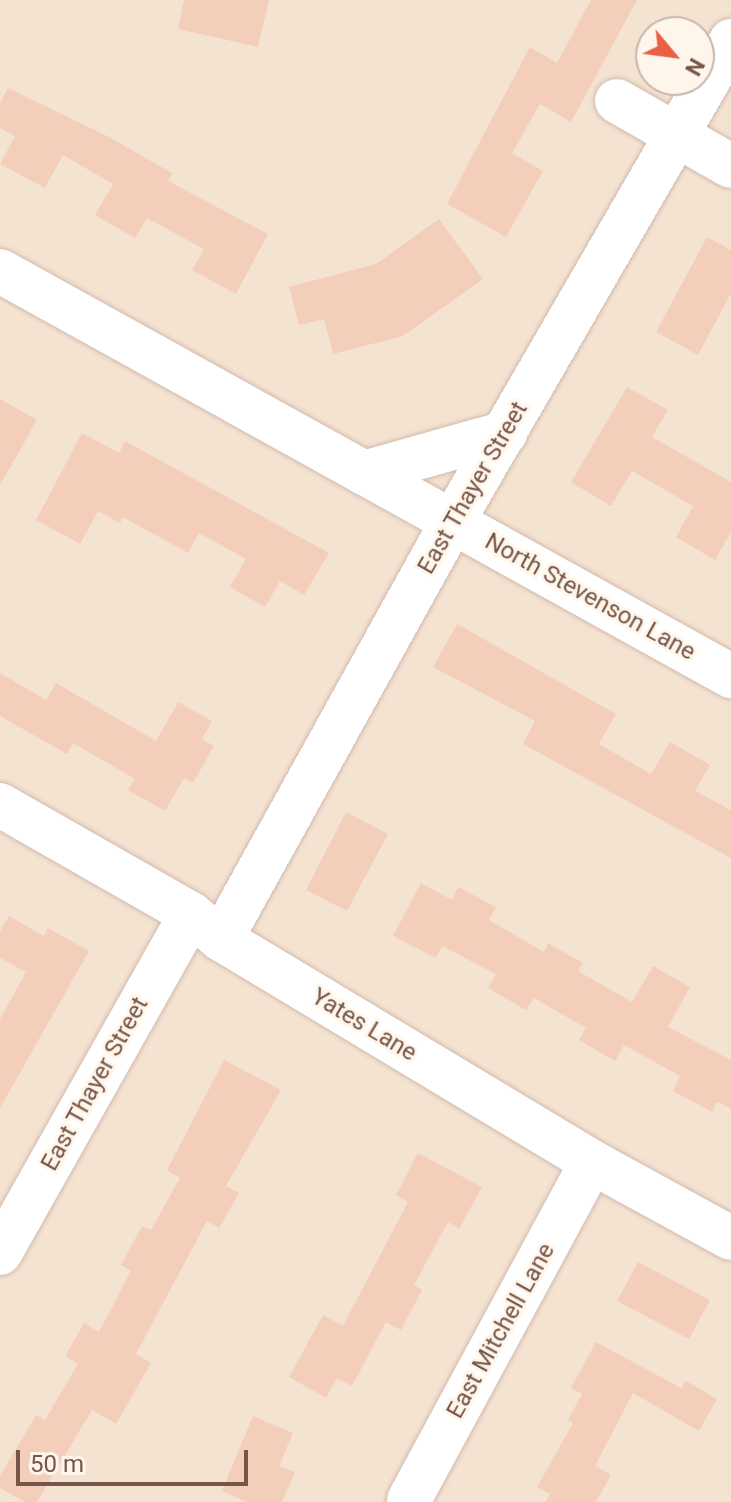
<!DOCTYPE html>
<style>
body{margin:0}
#map{position:relative;width:731px;height:1502px;overflow:hidden;background:#fdf2e4;font-family:Roboto,sans-serif}
div>[style]{position:absolute}
.residential>*{inset:0;background:#f5e3d2}
.building>*{inset:0;background:#f3cebb}
.roads{filter:drop-shadow(0 0 2px #d1baad) drop-shadow(0 0 2px #d1baad)}
.minor>*{height:44px;margin:-22px;padding:0 22px;transform-origin:22px;border-radius:22px;background:#fff}
span{translate:-50% -50%;white-space:nowrap;text-align:center;line-height:1.15;-webkit-text-stroke:6px #fff6eb;paint-order:stroke}
.street-label{font-size:24px;color:#765649}
.north{position:absolute;left:635px;top:16px;width:80px;height:80px;box-sizing:border-box;background:#fff6eb;border:2px solid #c8b6aa;border-radius:50%;rotate:119deg;font-size:22px;font-weight:700;line-height:32px;text-align:center;color:#765649}
.north::after{content:'';display:block;margin:auto;width:28px;height:36px;background:#ea6046;clip-path:polygon(50% 0,100% 100%,50% 72%,0 100%)}
.scale{position:absolute;left:16px;top:1450px;width:232px;height:36px;box-sizing:border-box;border:4px solid #765649;border-top:0;padding-left:10px;font-size:24px;line-height:28px;white-space:nowrap;color:#765649;-webkit-text-stroke:6px #fff6eb;paint-order:stroke}
</style>
<div id="map">
<div class="residential">
<i style="clip-path:polygon(evenodd,0 0,731px 0,731px 1502px,0 1502px,0 0,651px 32px,699px 32px,699px 80px,651px 80px,651px 32px)"></i>
</div>
<div class="building">
<i style="clip-path:polygon(184px 0,269px 0,258px 47px,178px 29px)"></i>
<i style="clip-path:polygon(591px 0,637px 0,571px 122px,540px 104px,512px 153px,543px 171px,506px 237px,447px 204px,530px 47px,557px 63px)"></i>
<i style="clip-path:polygon(8px 88px,107px 136px,172px 173px,168px 181px,268px 234px,236px 294px,192px 270px,204px 249px,147px 218px,135px 238px,95px 215px,113px 184px,63px 155px,45px 188px,0 164px,15px 136px,0 128px,0 103px)"></i>
<i style="clip-path:polygon(439px 219px,483px 279px,403px 336px,333px 354px,324px 319px,299px 325px,289px 287px,376px 264px)"></i>
<i style="clip-path:polygon(707px 237px,731px 250px,731px 293px,698px 355px,656px 332px)"></i>
<i style="clip-path:polygon(627px 387px,668px 410px,652px 437px,731px 482px,731px 532px,715px 560px,676px 537px,693px 506px,632px 471px,611px 506px,571px 482px)"></i>
<i style="clip-path:polygon(0 399px,37px 420px,0 485px)"></i>
<i style="clip-path:polygon(82px 433px,119px 453px,125px 441px,329px 553px,304px 595px,280px 581px,265px 607px,230px 587px,246px 559px,199px 533px,188px 553px,123px 517px,120px 523px,98px 511px,80px 544px,36px 520px)"></i>
<i style="clip-path:polygon(457px 624px,616px 714px,599px 744px,651px 774px,670px 742px,710px 765px,695px 791px,731px 810px,731px 858px,523px 744px,535px 721px,433px 667px)"></i>
<i style="clip-path:polygon(0 673px,46px 700px,56px 683px,156px 741px,178px 702px,212px 721px,202px 739px,214px 746px,193px 783px,184px 778px,165px 811px,128px 790px,135px 779px,73px 743px,67px 754px,0 716px)"></i>
<i style="clip-path:polygon(346px 812px,388px 834px,347px 911px,306px 890px)"></i>
<i style="clip-path:polygon(421px 883px,452px 900px,458px 887px,496px 907px,489px 920px,544px 952px,548px 943px,583px 963px,578px 971px,632px 1002px,653px 966px,690px 987px,668px 1027px,731px 1060px,731px 1109px,717px 1102px,712px 1112px,673px 1091px,680px 1076px,624px 1045px,615px 1061px,579px 1040px,586px 1028px,534px 998px,526px 1010px,488px 988px,496px 974px,442px 946px,436px 958px,393px 936px)"></i>
<i style="clip-path:polygon(9px 916px,44px 936px,48px 928px,89px 951px,0 1108px,0 1019px,26px 972px,0 958px,0 931px)"></i>
<i style="clip-path:polygon(224px 1060px,281px 1090px,226px 1186px,239px 1193px,219px 1228px,207px 1221px,136px 1354px,151px 1363px,116px 1424px,92px 1410px,37px 1502px,25px 1502px,0 1488px,0 1476px,36px 1415px,45px 1420px,78px 1364px,65px 1356px,84px 1323px,99px 1332px,131px 1271px,121px 1265px,142px 1226px,151px 1230px,180px 1178px,167px 1170px)"></i>
<i style="clip-path:polygon(418px 1153px,482px 1187px,459px 1229px,448px 1222px,414px 1285px,422px 1290px,401px 1330px,386px 1322px,352px 1386px,337px 1378px,326px 1398px,289px 1377px,323px 1315px,343px 1326px,408px 1202px,396px 1195px)"></i>
<i style="clip-path:polygon(638px 1262px,710px 1300px,689px 1339px,617px 1301px)"></i>
<i style="clip-path:polygon(596px 1342px,681px 1388px,686px 1381px,717px 1399px,699px 1431px,633px 1393px,595px 1466px,611px 1475px,596px 1502px,546px 1502px,550px 1494px,537px 1487px,573px 1423px,568px 1420px,582px 1394px,571px 1388px)"></i>
<i style="clip-path:polygon(253px 1416px,293px 1433px,279px 1466px,295px 1472px,282px 1502px,247px 1502px,222px 1491px)"></i>
</div>
<div class="roads">
<div class="minor">
<i style="left:617px;top:101px;width:131px;rotate:29.7deg"></i>
<i style="left:0;top:271px;width:836px;rotate:28.99deg"></i>
<i style="left:364px;top:473px;width:147px;rotate:-15.8deg"></i>
<i style="left:0;top:805px;width:220px;rotate:29.7deg"></i>
<i style="left:191px;top:914px;width:39px;rotate:40deg"></i>
<i style="left:221px;top:939px;width:433px;rotate:31deg"></i>
<i style="left:592px;top:1162px;width:158px;rotate:28.7deg"></i>
<i style="left:221px;top:939px;width:478px;rotate:-61deg"></i>
<i style="left:453px;top:521px;width:555px;rotate:-59.92deg"></i>
<i style="left:0;top:1253px;width:389px;rotate:-60.6deg"></i>
<i style="left:409px;top:1500px;width:384px;rotate:-61.6deg"></i>
</div>
</div>
<div class="street-label">
<span style="left:473px;top:488px;rotate:-60deg">East Thayer Street</span>
<span style="left:590px;top:597px;rotate:29deg">North Stevenson Lane</span>
<span style="left:364px;top:1025px;rotate:31deg">Yates Lane</span>
<span style="left:95px;top:1084px;rotate:-61deg">East Thayer Street</span>
<span style="left:501px;top:1331px;rotate:-61deg">East Mitchell Lane</span>
</div>
<div class="north">N</div>
<div class="scale">50 m</div>
</div>
